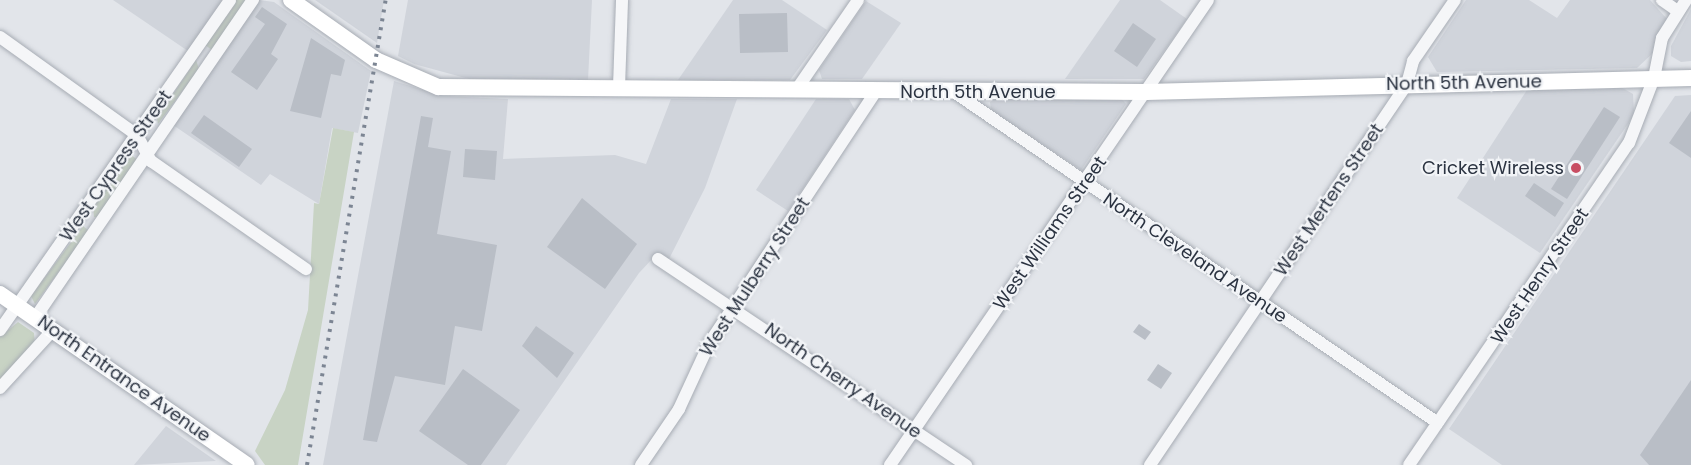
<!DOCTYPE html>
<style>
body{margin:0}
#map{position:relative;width:1691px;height:465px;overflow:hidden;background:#e2e5ea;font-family:Poppins,sans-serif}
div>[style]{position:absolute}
.built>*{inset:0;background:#d0d4db}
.green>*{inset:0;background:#c8d3c4}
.building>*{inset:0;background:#b9bec6}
.roads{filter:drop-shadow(0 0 2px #a7acb4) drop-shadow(0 0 2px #a7acb4)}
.street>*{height:12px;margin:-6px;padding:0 6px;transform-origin:6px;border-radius:6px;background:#f5f6f8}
.secondary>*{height:16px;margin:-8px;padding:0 8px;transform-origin:8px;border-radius:8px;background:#fff}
.rail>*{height:4px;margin-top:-2px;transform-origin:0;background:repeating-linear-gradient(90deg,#7c8593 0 3px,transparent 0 9px)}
.dots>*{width:16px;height:16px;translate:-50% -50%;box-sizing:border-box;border:3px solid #f2f4f7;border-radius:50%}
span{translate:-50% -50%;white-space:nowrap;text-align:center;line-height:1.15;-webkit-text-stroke:4.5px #f2f4f7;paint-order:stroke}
.street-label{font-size:18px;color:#2b3341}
.poi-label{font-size:18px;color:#2b3341}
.right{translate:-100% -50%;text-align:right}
</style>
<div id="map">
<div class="built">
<i style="clip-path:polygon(113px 0,225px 0,188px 51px)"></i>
<i style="clip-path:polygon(259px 0,274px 2px,371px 71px,358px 133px,332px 128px,319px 204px,270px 174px,261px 185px,173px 125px)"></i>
<i style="clip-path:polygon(315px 0,384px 0,377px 43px)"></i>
<i style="clip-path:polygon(408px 0,592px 0,588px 80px,473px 80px,414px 64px,398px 56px)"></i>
<i style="clip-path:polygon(733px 0,782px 0,827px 30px,790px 80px,678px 80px)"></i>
<i style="clip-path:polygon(1120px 0,1160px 0,1187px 19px,1144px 79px,1065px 79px)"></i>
<i style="clip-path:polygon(1466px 0,1529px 0,1557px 18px,1570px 0,1650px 0,1667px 19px,1653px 53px,1637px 68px,1437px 72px,1428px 57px)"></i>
<i style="clip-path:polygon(866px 1px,901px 23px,862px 79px,822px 79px,819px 70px)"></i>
<i style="clip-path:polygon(1691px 9px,1691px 61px,1681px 62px,1671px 56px,1671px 46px)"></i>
<i style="clip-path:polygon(394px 81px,443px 96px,508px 99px,503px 159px,615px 155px,646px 164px,671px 99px,737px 99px,705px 188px,669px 259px,654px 257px,639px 273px,506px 465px,323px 465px)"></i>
<i style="clip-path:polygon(1619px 86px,1633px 94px,1634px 115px,1540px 253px,1457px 198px,1527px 90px)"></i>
<i style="clip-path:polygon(1691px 95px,1691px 465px,1502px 465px,1449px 429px,1675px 96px)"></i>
<i style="clip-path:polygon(997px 98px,1121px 98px,1126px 104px,1081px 170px,991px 110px,990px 102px)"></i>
<i style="clip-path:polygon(816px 99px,849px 99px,855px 110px,788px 211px,756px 190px)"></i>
<i style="clip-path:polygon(166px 426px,216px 461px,134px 465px)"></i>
</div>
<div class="green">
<i style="clip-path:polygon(236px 0,247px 0,212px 50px,205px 45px)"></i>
<i style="clip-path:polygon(196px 60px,199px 69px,158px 124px,157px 118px)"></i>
<i style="clip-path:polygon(333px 128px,354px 132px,298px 465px,265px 465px,255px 451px,285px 390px,308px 310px,314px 203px,319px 204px)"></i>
<i style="clip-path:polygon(131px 155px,138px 160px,99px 218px,94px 217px,93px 208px)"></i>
<i style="clip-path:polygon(83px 226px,89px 231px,35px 304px,31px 296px)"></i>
<i style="clip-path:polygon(18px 322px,34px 333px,35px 345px,0 384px,0 337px)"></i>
</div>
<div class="building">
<i style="clip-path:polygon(262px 7px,287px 24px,271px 54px,278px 59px,257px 90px,231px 72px,265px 24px,255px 17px)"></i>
<i style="clip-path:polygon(787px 13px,788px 52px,740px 53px,739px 14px)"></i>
<i style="clip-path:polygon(1133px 23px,1156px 39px,1137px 67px,1114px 51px)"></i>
<i style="clip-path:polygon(311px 38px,345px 60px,341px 76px,331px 74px,321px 118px,290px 111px)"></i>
<i style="clip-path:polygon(1604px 107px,1620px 117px,1567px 199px,1551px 189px)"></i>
<i style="clip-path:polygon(1691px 111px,1691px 158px,1669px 143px)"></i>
<i style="clip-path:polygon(204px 115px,252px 149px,239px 167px,191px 133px)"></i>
<i style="clip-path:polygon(421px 116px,433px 118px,428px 147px,451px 151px,437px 234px,497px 245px,482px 331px,455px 326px,445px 385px,395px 376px,377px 442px,363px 440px)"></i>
<i style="clip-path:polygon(465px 149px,497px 151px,495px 180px,463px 177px)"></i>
<i style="clip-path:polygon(1534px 183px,1564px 203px,1555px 217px,1525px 196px)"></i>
<i style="clip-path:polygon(582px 198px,637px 244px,605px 289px,547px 247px)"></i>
<i style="clip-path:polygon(1139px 324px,1151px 332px,1145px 340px,1133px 332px)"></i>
<i style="clip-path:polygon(536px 326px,574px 353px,557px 378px,522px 346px)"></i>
<i style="clip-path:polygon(1158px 364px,1172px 373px,1161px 389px,1147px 380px)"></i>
<i style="clip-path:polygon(463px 369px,520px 410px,481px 465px,468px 465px,419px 431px)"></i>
<i style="clip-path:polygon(1691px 380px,1691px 465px,1649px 465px,1640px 455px)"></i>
</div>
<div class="roads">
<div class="street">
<i style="left:1662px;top:0;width:19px;rotate:35deg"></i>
<i style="left:0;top:37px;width:168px;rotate:35.6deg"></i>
<i style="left:137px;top:135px;width:30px;rotate:62deg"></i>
<i style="left:151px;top:161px;width:189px;rotate:34.9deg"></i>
<i style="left:799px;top:86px;width:104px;rotate:-55.5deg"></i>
<i style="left:619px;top:87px;width:87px;rotate:-88deg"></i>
<i style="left:954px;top:92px;width:586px;rotate:34.37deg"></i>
<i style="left:658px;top:259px;width:371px;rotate:33.8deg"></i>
<i style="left:35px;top:318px;width:386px;rotate:-55.6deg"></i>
<i style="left:0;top:330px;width:402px;rotate:-55.1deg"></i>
<i style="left:0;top:388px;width:79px;rotate:-47.6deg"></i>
<i style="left:641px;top:465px;width:68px;rotate:-55.8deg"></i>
<i style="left:679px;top:409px;width:74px;rotate:-65.2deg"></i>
<i style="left:710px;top:342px;width:301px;rotate:-56.5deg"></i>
<i style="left:890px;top:465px;width:563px;rotate:-55.63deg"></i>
<i style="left:1150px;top:465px;width:460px;rotate:-56deg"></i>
<i style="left:1407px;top:84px;width:24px;rotate:-75deg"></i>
<i style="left:1413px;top:61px;width:74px;rotate:-55.5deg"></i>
<i style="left:1409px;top:465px;width:390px;rotate:-55.7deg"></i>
<i style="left:1629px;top:143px;width:70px;rotate:-69deg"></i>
<i style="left:1654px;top:78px;width:41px;rotate:-78.7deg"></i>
<i style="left:1662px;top:38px;width:45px;rotate:-57.7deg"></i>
</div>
<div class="secondary">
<i style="left:291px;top:0;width:104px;rotate:35.2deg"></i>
<i style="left:376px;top:60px;width:68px;rotate:23.5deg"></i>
<i style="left:438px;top:87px;width:708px;rotate:0.4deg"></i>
<i style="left:1146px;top:92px;width:545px;rotate:-1.47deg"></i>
<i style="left:0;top:294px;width:300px;rotate:34.7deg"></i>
</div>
</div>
<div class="rail">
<i style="left:307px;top:465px;width:472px;rotate:-80.4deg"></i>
</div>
<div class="dots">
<i style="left:1576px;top:168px;background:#c84e63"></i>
</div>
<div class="street-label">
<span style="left:1464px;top:83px;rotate:-1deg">North 5th Avenue</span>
<span style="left:978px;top:92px">North 5th Avenue</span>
<span style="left:116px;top:166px;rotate:-55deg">West Cypress Street</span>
<span style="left:1329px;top:200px;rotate:-56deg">West Mertens Street</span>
<span style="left:1050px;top:233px;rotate:-55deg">West Williams Street</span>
<span style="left:1195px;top:258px;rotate:34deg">North Cleveland Avenue</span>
<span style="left:1540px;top:276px;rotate:-56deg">West Henry Street</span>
<span style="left:755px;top:277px;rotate:-57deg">West Mulberry Street</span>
<span style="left:124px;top:379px;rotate:35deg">North Entrance Avenue</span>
<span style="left:843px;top:381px;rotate:35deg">North Cherry Avenue</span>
</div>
<div class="poi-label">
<span class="right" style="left:1564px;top:168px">Cricket Wireless</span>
</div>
</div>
